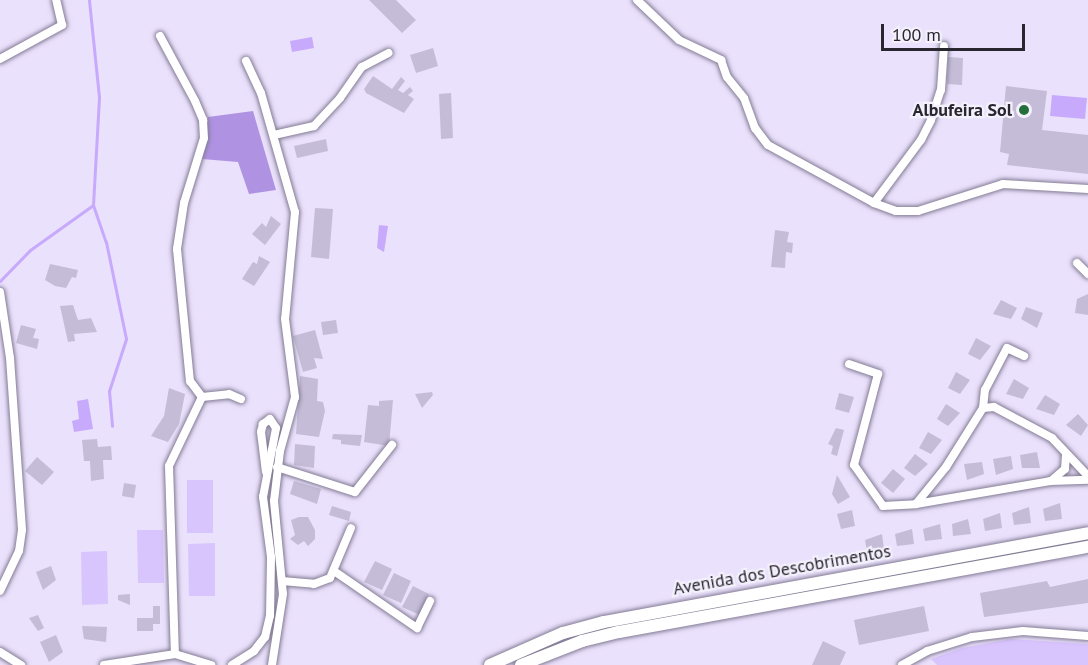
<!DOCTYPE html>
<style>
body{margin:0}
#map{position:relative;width:1088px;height:665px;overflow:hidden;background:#eae1fc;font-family:"PT Sans",sans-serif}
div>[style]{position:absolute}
.green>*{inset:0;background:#d9c5fe}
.forest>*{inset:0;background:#b092e3}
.water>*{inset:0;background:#c8aafd}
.stream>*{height:3px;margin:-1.5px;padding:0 1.5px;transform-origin:1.5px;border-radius:1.5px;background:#c8aafd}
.building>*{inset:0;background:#c5bdd7}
.roads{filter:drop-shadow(0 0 2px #837b94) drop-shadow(0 0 2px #837b94)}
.street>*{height:8px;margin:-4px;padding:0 4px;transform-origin:4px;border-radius:4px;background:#fff}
.secondary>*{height:12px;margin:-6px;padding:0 6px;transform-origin:6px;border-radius:6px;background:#fff}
.dots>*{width:16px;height:16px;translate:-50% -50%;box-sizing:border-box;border:3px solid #f5f1fc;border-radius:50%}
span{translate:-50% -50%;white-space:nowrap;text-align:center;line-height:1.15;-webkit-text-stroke:4.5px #f5f1fc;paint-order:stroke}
.poi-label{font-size:18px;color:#2a2630;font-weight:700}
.right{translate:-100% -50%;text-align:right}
.street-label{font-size:18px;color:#2a2630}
.scale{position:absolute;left:881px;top:24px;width:144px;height:27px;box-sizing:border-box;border:3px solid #2a2630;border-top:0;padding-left:8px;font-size:18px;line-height:21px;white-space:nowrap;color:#2a2630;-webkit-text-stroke:4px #f5f1fc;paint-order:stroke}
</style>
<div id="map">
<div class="green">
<i style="clip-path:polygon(187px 480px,213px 480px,213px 533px,187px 533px)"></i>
<i style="clip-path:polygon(137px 530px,163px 530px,164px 583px,138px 583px)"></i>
<i style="clip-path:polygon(215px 543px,215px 596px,189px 596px,188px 544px)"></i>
<i style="clip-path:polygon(107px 551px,108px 604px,82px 605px,81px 552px)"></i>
<i style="clip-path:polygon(1011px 639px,1088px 644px,1088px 665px,937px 665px,931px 659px,962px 648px)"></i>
</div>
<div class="forest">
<i style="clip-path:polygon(253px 111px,276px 190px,249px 194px,238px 162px,202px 159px,208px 117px)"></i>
</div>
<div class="water">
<i style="clip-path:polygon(312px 37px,314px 48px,292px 52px,290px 41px)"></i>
<i style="clip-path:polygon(1052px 95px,1087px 98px,1085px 119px,1050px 116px)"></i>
<i style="clip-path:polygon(379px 225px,388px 226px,384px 252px,377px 248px)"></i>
<i style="clip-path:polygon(88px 399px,93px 429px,74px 432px,72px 421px,79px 419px,77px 401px)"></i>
</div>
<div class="stream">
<i style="left:93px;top:205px;width:39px;rotate:71deg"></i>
<i style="left:106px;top:242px;width:99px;rotate:78.3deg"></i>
<i style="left:126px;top:339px;width:55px;rotate:108.1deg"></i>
<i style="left:109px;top:391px;width:35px;rotate:85deg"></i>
<i style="left:0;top:281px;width:43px;rotate:-45.9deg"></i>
<i style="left:30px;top:250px;width:77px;rotate:-35.5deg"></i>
<i style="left:93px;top:205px;width:108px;rotate:-86.8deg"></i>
<i style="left:99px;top:97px;width:98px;rotate:-95.9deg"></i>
</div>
<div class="building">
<i style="clip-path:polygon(369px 0,396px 0,416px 20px,402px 33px)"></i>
<i style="clip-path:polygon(433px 48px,438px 66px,416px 73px,410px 55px)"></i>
<i style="clip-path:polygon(948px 57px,963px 58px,962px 85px,947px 84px)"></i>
<i style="clip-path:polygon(373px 76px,392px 89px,401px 77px,405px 81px,398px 90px,403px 93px,410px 87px,413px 91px,408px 95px,414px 99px,404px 113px,366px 93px,364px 89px)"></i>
<i style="clip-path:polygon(1006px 86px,1047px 91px,1042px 130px,1088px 135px,1088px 174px,1007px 165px,1009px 154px,1000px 152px)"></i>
<i style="clip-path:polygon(451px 93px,453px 138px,441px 139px,439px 94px)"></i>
<i style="clip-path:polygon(326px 139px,328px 151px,297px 158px,294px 146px)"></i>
<i style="clip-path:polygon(315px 208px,333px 209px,329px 259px,311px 257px)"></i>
<i style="clip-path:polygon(271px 216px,281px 224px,265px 245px,252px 234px,262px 223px,266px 227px)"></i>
<i style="clip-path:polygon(775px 230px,789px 232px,787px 242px,793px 243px,792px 253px,786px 252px,785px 268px,771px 267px)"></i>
<i style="clip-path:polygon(259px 256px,270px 262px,254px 286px,242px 279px,253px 262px,257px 264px)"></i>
<i style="clip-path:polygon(50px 264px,78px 270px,76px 278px,72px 277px,66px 288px,55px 286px,45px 280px)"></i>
<i style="clip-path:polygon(1088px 294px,1088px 315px,1075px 313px,1077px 299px)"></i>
<i style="clip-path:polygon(1001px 300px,1017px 308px,1011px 319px,993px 314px)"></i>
<i style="clip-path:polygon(73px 305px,78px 320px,91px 318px,97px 332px,74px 334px,75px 341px,68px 342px,60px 306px)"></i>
<i style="clip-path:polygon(1026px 307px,1043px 313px,1037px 328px,1021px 319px)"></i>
<i style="clip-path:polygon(336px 320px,338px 333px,323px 335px,321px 322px)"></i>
<i style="clip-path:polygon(21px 325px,36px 329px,33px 338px,39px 339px,37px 349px,16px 343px)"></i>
<i style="clip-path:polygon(315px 330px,323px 359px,314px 358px,317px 368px,303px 372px,293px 336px)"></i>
<i style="clip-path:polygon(976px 338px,991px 346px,980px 360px,968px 354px)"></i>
<i style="clip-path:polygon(956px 372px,970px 380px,960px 394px,948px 388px)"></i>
<i style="clip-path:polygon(300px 376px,318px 379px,317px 401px,323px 402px,325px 411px,319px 437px,296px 434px)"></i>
<i style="clip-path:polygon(1014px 379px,1029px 388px,1023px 399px,1006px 394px)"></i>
<i style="clip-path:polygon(169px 388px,185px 394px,179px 424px,168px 442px,151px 436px,164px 416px)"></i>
<i style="clip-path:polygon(432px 392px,433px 395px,422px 408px,415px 394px)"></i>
<i style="clip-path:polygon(839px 393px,854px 397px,849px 413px,835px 409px)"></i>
<i style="clip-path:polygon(1045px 395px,1060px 404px,1054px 415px,1036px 409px)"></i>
<i style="clip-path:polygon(393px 400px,389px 446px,364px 442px,368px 405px,379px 406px,379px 401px)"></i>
<i style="clip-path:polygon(946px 404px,960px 413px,948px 426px,937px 419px)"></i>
<i style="clip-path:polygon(1078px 414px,1088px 425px,1081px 436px,1066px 425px)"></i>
<i style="clip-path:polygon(836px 428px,844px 430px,837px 456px,831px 454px,833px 446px,828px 444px)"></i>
<i style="clip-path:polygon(928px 432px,942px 440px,931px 454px,919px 448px)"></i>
<i style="clip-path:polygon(333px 434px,362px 435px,360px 446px,341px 444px,341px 440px,332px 439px)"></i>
<i style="clip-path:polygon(97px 439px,98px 447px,111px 446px,112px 460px,103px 460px,104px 479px,91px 481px,90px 461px,84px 461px,82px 440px)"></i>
<i style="clip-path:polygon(295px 444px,315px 446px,314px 468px,294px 465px)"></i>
<i style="clip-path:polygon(1037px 452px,1040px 468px,1022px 468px,1020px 455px)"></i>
<i style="clip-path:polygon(915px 454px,928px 464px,915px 476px,904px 468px)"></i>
<i style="clip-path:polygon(1011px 456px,1013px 469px,996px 475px,993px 459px)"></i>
<i style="clip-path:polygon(37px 457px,54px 472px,42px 485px,25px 471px)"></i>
<i style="clip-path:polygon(982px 462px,984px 474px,967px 480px,964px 464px)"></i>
<i style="clip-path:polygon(893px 469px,905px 479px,893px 493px,881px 483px)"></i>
<i style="clip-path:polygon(837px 475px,850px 497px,838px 504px,832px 494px)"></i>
<i style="clip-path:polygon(294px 481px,321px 489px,317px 504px,290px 494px)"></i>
<i style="clip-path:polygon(124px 483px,136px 485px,134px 498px,122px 496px)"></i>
<i style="clip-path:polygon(1060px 503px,1062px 519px,1045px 521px,1043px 509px)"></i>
<i style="clip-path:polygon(332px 506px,351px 512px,349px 521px,329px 515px)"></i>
<i style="clip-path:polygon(1029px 507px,1031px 523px,1014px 525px,1012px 513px)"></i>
<i style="clip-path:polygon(852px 510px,855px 526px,841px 529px,837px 514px)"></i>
<i style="clip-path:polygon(1000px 513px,1002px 528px,985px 531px,983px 519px)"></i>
<i style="clip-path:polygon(299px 517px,308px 517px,315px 530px,315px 539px,308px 546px,304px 541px,298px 545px,290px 539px,295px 535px,291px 520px)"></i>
<i style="clip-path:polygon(968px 519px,971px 534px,953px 536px,952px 524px)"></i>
<i style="clip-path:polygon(940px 524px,942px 539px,925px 541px,923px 529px)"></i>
<i style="clip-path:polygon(912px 529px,914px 544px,897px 546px,895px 534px)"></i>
<i style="clip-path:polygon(882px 534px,884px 549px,867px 552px,865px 540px)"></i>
<i style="clip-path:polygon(375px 561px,392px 569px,382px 590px,364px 582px)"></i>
<i style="clip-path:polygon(51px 566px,56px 580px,43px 590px,36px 572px)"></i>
<i style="clip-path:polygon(394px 573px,411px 581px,401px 603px,383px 595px)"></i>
<i style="clip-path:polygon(1088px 579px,1088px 603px,984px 617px,980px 593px,1047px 581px,1050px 587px)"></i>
<i style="clip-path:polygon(413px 586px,429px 594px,420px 615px,402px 607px)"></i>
<i style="clip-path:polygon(130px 594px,130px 605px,118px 600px,118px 595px)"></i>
<i style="clip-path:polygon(153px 606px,160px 606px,160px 624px,153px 624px,153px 631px,137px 631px,137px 618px,153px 618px)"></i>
<i style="clip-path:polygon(924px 606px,929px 631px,859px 645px,854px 620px)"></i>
<i style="clip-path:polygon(38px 615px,44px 628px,38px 631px,29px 618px)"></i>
<i style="clip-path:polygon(82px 626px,107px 627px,106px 642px,84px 639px)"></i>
<i style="clip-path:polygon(56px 635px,63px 652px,49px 662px,40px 642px)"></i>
<i style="clip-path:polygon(823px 641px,846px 652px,840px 665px,812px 665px)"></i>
</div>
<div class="roads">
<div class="street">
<i style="left:637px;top:0;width:58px;rotate:43.6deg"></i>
<i style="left:679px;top:40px;width:47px;rotate:25.5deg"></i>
<i style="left:721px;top:60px;width:18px;rotate:71deg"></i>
<i style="left:727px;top:77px;width:27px;rotate:51deg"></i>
<i style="left:744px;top:98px;width:32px;rotate:70deg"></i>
<i style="left:755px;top:128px;width:21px;rotate:53deg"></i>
<i style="left:768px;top:145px;width:121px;rotate:28.7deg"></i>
<i style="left:874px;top:203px;width:23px;rotate:20deg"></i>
<i style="left:896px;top:211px;width:22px"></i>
<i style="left:918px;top:211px;width:89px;rotate:-17.6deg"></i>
<i style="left:1003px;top:184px;width:85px;rotate:3.4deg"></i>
<i style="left:160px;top:36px;width:74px;rotate:61.7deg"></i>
<i style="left:195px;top:101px;width:21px;rotate:67deg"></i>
<i style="left:203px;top:120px;width:18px;rotate:87deg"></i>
<i style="left:204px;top:138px;width:68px;rotate:107.1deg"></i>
<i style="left:184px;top:203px;width:47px;rotate:98.7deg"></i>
<i style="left:177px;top:249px;width:133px;rotate:84.4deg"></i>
<i style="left:190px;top:381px;width:20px;rotate:53deg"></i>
<i style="left:202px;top:397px;width:76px;rotate:115.6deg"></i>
<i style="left:169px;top:466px;width:188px;rotate:88.2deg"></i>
<i style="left:0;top:59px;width:71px;rotate:-28.7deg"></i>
<i style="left:62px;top:25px;width:26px;rotate:-103deg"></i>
<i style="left:246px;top:61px;width:35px;rotate:65deg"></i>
<i style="left:261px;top:93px;width:124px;rotate:74.1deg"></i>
<i style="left:295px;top:212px;width:107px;rotate:95.3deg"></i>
<i style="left:285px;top:319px;width:79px;rotate:82.7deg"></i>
<i style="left:295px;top:397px;width:56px;rotate:105.5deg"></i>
<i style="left:280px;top:451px;width:50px;rotate:96.8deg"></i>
<i style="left:274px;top:501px;width:93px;rotate:84.5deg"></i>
<i style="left:283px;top:594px;width:72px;rotate:98.8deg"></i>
<i style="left:274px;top:135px;width:41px;rotate:-12.7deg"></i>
<i style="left:314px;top:126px;width:38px;rotate:-47deg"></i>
<i style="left:340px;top:98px;width:38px;rotate:-55deg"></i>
<i style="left:362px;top:67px;width:30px;rotate:-28deg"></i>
<i style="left:874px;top:203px;width:79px;rotate:-53.3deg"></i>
<i style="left:921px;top:140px;width:22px;rotate:-63deg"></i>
<i style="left:931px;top:120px;width:32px;rotate:-72deg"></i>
<i style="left:941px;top:90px;width:44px;rotate:-86.1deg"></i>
<i style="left:1077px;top:263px;width:16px;rotate:45deg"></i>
<i style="left:0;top:292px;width:67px;rotate:81.4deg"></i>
<i style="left:10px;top:358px;width:172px;rotate:86deg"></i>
<i style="left:22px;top:530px;width:21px;rotate:98deg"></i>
<i style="left:19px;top:551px;width:44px;rotate:115.4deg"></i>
<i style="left:849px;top:364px;width:31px;rotate:19deg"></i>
<i style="left:878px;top:374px;width:94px;rotate:104.8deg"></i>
<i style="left:854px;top:465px;width:50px;rotate:54.7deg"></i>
<i style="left:883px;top:506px;width:33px;rotate:-3deg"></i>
<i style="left:916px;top:504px;width:48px;rotate:-51deg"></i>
<i style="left:946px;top:467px;width:70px;rotate:-57.9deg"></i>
<i style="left:983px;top:408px;width:11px;rotate:-5deg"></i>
<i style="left:994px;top:407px;width:66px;rotate:28.1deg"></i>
<i style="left:1052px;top:438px;width:52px;rotate:46.5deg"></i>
<i style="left:202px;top:397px;width:27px;rotate:-6deg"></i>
<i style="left:229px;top:394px;width:13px;rotate:23deg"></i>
<i style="left:983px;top:408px;width:18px;rotate:-84deg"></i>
<i style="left:985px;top:390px;width:47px;rotate:-62.4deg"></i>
<i style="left:1007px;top:348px;width:19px;rotate:25deg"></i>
<i style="left:277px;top:467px;width:82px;rotate:17.8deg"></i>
<i style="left:355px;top:492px;width:60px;rotate:-51.8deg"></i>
<i style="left:1051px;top:481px;width:18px;rotate:-41deg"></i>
<i style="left:1065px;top:469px;width:15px;rotate:-86deg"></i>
<i style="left:916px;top:504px;width:136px;rotate:-9.7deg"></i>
<i style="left:1050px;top:481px;width:38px;rotate:-2deg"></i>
<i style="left:334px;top:571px;width:101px;rotate:34.5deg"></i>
<i style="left:417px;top:628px;width:30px;rotate:-64deg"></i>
<i style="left:282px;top:581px;width:32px;rotate:5deg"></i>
<i style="left:314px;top:584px;width:17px;rotate:-21deg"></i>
<i style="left:330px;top:578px;width:54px;rotate:-67.2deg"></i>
<i style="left:0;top:652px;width:25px;rotate:32deg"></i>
<i style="left:104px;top:665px;width:72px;rotate:-8.8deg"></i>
<i style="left:175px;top:654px;width:38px;rotate:17deg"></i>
<i style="left:232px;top:665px;width:26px;rotate:-32deg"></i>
<i style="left:254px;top:651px;width:18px;rotate:-52deg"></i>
<i style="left:265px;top:637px;width:22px;rotate:-77deg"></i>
<i style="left:270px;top:616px;width:59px;rotate:-89deg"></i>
<i style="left:271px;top:557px;width:61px;rotate:-97.6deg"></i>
<i style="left:263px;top:497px;width:70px;rotate:-79.3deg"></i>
<i style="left:276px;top:428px;width:11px;rotate:-124deg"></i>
<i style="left:270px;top:419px;width:9px;rotate:144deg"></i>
<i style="left:263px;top:424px;width:8px;rotate:104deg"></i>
<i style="left:261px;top:432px;width:40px;rotate:82.9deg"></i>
<i style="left:902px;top:665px;width:29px;rotate:-29deg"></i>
<i style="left:927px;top:651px;width:47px;rotate:-17.3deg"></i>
<i style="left:972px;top:637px;width:51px;rotate:-6.7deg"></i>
<i style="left:1023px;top:631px;width:65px;rotate:4.4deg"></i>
</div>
<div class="secondary">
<i style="left:490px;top:665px;width:80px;rotate:-23.7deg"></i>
<i style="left:563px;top:633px;width:42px;rotate:-15deg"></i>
<i style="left:604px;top:622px;width:492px;rotate:-10.4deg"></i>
<i style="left:521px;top:665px;width:66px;rotate:-21.5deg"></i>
<i style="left:582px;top:641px;width:38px;rotate:-14deg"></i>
<i style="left:619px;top:632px;width:477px;rotate:-10.3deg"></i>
</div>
</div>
<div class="dots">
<i style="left:1024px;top:110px;background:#246e3b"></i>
</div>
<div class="poi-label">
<span class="right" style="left:1012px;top:110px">Albufeira Sol</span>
</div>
<div class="street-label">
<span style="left:782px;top:570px;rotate:-10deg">Avenida dos Descobrimentos</span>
</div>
<div class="scale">100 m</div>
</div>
